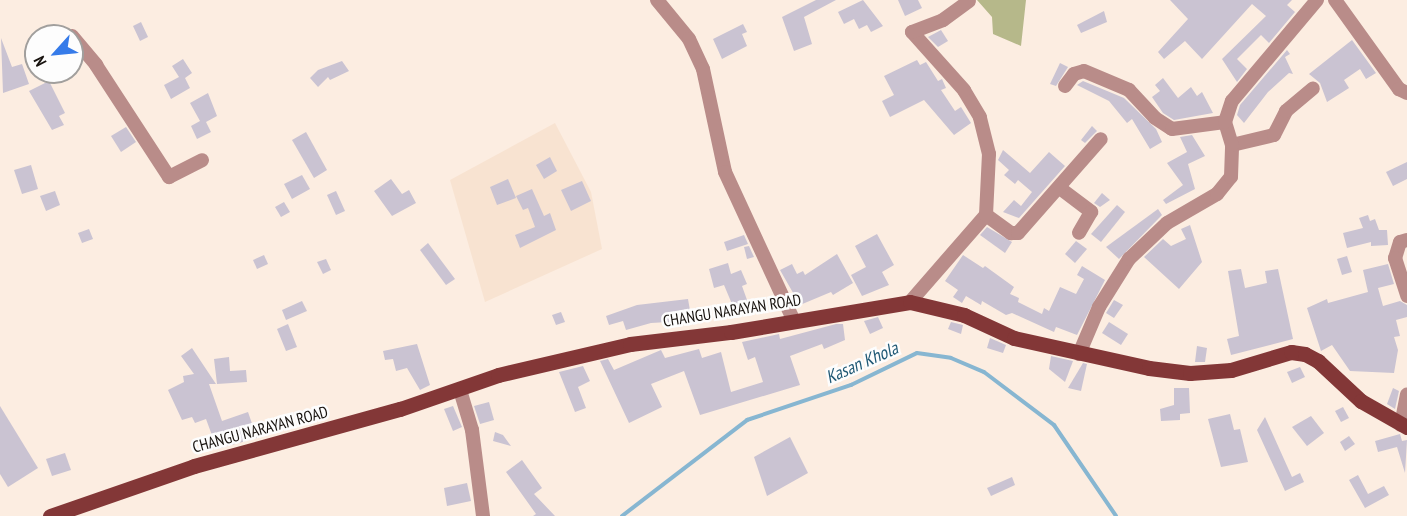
<!DOCTYPE html>
<style>
body{margin:0}
#map{position:relative;width:1407px;height:516px;overflow:hidden;background:#fcede1;font-family:"PT Sans Narrow",sans-serif}
div>[style]{position:absolute}
.built>*{inset:0;background:#f8e3d1}
.forest>*{inset:0;background:#b6b88a}
.stream>*{height:4px;margin:-2px;padding:0 2px;transform-origin:2px;border-radius:2px;background:#87b6d1}
.building>*{inset:0;background:#cac3d2}
.minor>*{height:14px;margin:-7px;padding:0 7px;transform-origin:7px;border-radius:7px;background:#b98c89}
.major>*{height:15px;margin:-7.5px;padding:0 7.5px;transform-origin:7.5px;border-radius:7.5px;background:#833737}
span{translate:-50% -50%;white-space:nowrap;text-align:center;line-height:1.15;-webkit-text-stroke:5px #fdfdfd;paint-order:stroke}
.street-label{font-size:16px;color:#17120e}
.water-label{font-size:18px;color:#205975;font-style:italic}
.north{position:absolute;left:24px;top:24px;width:60px;height:60px;box-sizing:border-box;background:#fdfdfd;border:2px solid #a19f9d;border-radius:50%;rotate:243deg;font-size:16px;font-weight:700;line-height:24px;text-align:center;color:#17120e}
.north::after{content:'';display:block;margin:auto;width:21px;height:27px;background:#367be9;clip-path:polygon(50% 0,100% 100%,50% 72%,0 100%)}
</style>
<div id="map">
<div class="built">
<i style="clip-path:polygon(555px 123px,591px 192px,602px 249px,485px 302px,450px 180px)"></i>
</div>
<div class="forest">
<i style="clip-path:polygon(977px 0,1026px 0,1021px 46px,993px 34px,992px 17px)"></i>
</div>
<div class="stream">
<i style="left:622px;top:516px;width:158px;rotate:-37.5deg"></i>
<i style="left:747px;top:420px;width:110px;rotate:-18.6deg"></i>
<i style="left:851px;top:385px;width:73px;rotate:-25.9deg"></i>
<i style="left:917px;top:353px;width:34px;rotate:8deg"></i>
<i style="left:951px;top:358px;width:36px;rotate:23deg"></i>
<i style="left:984px;top:372px;width:88px;rotate:37.1deg"></i>
<i style="left:1054px;top:425px;width:110px;rotate:55.7deg"></i>
</div>
<div class="building">
<i style="clip-path:polygon(816px 0,836px 0,804px 17px,812px 44px,794px 51px,782px 17px)"></i>
<i style="clip-path:polygon(863px 0,883px 26px,871px 32px,867px 25px,859px 29px,854px 19px,844px 24px,838px 12px)"></i>
<i style="clip-path:polygon(898px 0,918px 0,922px 8px,905px 16px)"></i>
<i style="clip-path:polygon(1170px 0,1292px 0,1287px 5px,1295px 12px,1269px 43px,1261px 35px,1237px 59px,1247px 69px,1237px 82px,1222px 59px,1266px 16px,1252px 4px,1202px 59px,1185px 41px,1164px 59px,1158px 52px,1188px 19px)"></i>
<i style="clip-path:polygon(1104px 11px,1107px 22px,1081px 33px,1077px 25px)"></i>
<i style="clip-path:polygon(141px 22px,148px 37px,140px 41px,133px 26px)"></i>
<i style="clip-path:polygon(743px 24px,747px 32px,742px 34px,747px 46px,722px 59px,713px 39px)"></i>
<i style="clip-path:polygon(941px 30px,948px 41px,938px 47px,928px 37px)"></i>
<i style="clip-path:polygon(1px 38px,12px 67px,22px 64px,29px 84px,3px 93px)"></i>
<i style="clip-path:polygon(1352px 40px,1376px 73px,1366px 79px,1360px 69px,1344px 80px,1349px 88px,1327px 102px,1320px 83px,1309px 74px)"></i>
<i style="clip-path:polygon(1287px 50px,1290px 54px,1285px 57px,1293px 74px,1289px 73px,1268px 92px,1244px 123px,1237px 115px,1240px 105px)"></i>
<i style="clip-path:polygon(183px 59px,192px 73px,185px 78px,190px 88px,171px 99px,164px 85px,179px 77px,172px 66px)"></i>
<i style="clip-path:polygon(917px 60px,920px 65px,926px 62px,938px 81px,942px 79px,946px 88px,941px 90px,955px 111px,961px 107px,971px 123px,954px 135px,924px 100px,890px 117px,882px 101px,894px 95px,884px 76px)"></i>
<i style="clip-path:polygon(342px 61px,349px 71px,330px 80px,328px 77px,318px 87px,310px 78px,318px 70px)"></i>
<i style="clip-path:polygon(1060px 63px,1068px 67px,1056px 86px,1050px 84px)"></i>
<i style="clip-path:polygon(1163px 78px,1178px 98px,1191px 87px,1197px 96px,1202px 92px,1213px 113px,1174px 120px,1163px 113px,1152px 97px,1160px 91px,1155px 85px)"></i>
<i style="clip-path:polygon(49px 81px,65px 113px,59px 116px,64px 125px,52px 130px,29px 91px)"></i>
<i style="clip-path:polygon(1083px 81px,1124px 98px,1156px 129px,1162px 142px,1150px 149px,1132px 119px,1127px 123px,1109px 101px,1077px 85px)"></i>
<i style="clip-path:polygon(208px 93px,217px 116px,206px 122px,211px 132px,197px 139px,191px 126px,200px 121px,190px 103px)"></i>
<i style="clip-path:polygon(1092px 126px,1097px 131px,1085px 143px,1081px 140px)"></i>
<i style="clip-path:polygon(126px 127px,136px 142px,121px 152px,111px 136px)"></i>
<i style="clip-path:polygon(306px 132px,327px 170px,314px 178px,292px 140px)"></i>
<i style="clip-path:polygon(1192px 135px,1205px 156px,1188px 164px,1195px 189px,1166px 204px,1163px 200px,1183px 185px,1167px 163px,1187px 152px,1180px 137px)"></i>
<i style="clip-path:polygon(1003px 150px,1030px 173px,1049px 152px,1065px 166px,1019px 218px,1003px 212px,1014px 200px,1021px 206px,1032px 192px,1018px 180px,1015px 184px,1004px 175px,1009px 170px,998px 160px)"></i>
<i style="clip-path:polygon(550px 157px,557px 171px,544px 179px,536px 165px)"></i>
<i style="clip-path:polygon(1407px 162px,1407px 179px,1393px 186px,1386px 172px)"></i>
<i style="clip-path:polygon(31px 165px,38px 189px,22px 194px,14px 170px)"></i>
<i style="clip-path:polygon(302px 175px,310px 189px,292px 199px,284px 184px)"></i>
<i style="clip-path:polygon(391px 179px,402px 194px,409px 190px,416px 203px,392px 216px,374px 191px)"></i>
<i style="clip-path:polygon(508px 179px,516px 198px,497px 205px,490px 187px)"></i>
<i style="clip-path:polygon(582px 181px,591px 201px,571px 211px,561px 190px)"></i>
<i style="clip-path:polygon(532px 189px,544px 216px,550px 213px,556px 230px,520px 248px,515px 235px,535px 227px,528px 208px,523px 210px,516px 196px)"></i>
<i style="clip-path:polygon(55px 191px,60px 205px,46px 211px,40px 196px)"></i>
<i style="clip-path:polygon(336px 191px,345px 211px,336px 215px,327px 195px)"></i>
<i style="clip-path:polygon(1102px 193px,1110px 200px,1100px 207px,1094px 203px)"></i>
<i style="clip-path:polygon(284px 202px,290px 212px,281px 217px,275px 207px)"></i>
<i style="clip-path:polygon(1117px 205px,1125px 212px,1101px 242px,1091px 234px)"></i>
<i style="clip-path:polygon(1158px 209px,1162px 215px,1119px 259px,1106px 247px)"></i>
<i style="clip-path:polygon(1368px 215px,1370px 221px,1375px 219px,1379px 230px,1387px 230px,1388px 245px,1371px 246px,1371px 242px,1347px 248px,1343px 233px,1363px 228px,1359px 218px)"></i>
<i style="clip-path:polygon(1190px 225px,1202px 262px,1179px 289px,1144px 257px,1163px 239px,1171px 246px,1186px 239px,1181px 229px)"></i>
<i style="clip-path:polygon(987px 227px,1012px 242px,1005px 253px,980px 235px)"></i>
<i style="clip-path:polygon(89px 229px,93px 239px,82px 243px,78px 233px)"></i>
<i style="clip-path:polygon(877px 234px,894px 265px,882px 272px,889px 285px,862px 296px,851px 275px,866px 267px,855px 246px)"></i>
<i style="clip-path:polygon(744px 235px,748px 244px,727px 251px,724px 242px)"></i>
<i style="clip-path:polygon(1076px 241px,1087px 249px,1075px 263px,1065px 254px)"></i>
<i style="clip-path:polygon(428px 243px,455px 279px,446px 285px,420px 250px)"></i>
<i style="clip-path:polygon(749px 246px,754px 257px,747px 259px,744px 247px)"></i>
<i style="clip-path:polygon(837px 254px,853px 283px,833px 295px,831px 292px,800px 305px,780px 270px,792px 264px,797px 274px,803px 271px,805px 275px)"></i>
<i style="clip-path:polygon(264px 255px,268px 264px,257px 269px,253px 260px)"></i>
<i style="clip-path:polygon(963px 255px,983px 268px,985px 266px,1014px 287px,1010px 294px,1019px 298px,1018px 302px,1042px 314px,1044px 308px,1049px 311px,1060px 287px,1076px 294px,1084px 279px,1077px 275px,1082px 266px,1105px 280px,1077px 335px,1056px 327px,1054px 332px,1012px 313px,1006px 315px,982px 301px,981px 305px,966px 296px,962px 303px,953px 297px,958px 290px,945px 281px)"></i>
<i style="clip-path:polygon(1347px 256px,1352px 272px,1342px 275px,1337px 259px)"></i>
<i style="clip-path:polygon(326px 259px,331px 270px,323px 274px,317px 262px)"></i>
<i style="clip-path:polygon(728px 263px,731px 274px,741px 270px,747px 284px,742px 286px,751px 311px,737px 316px,724px 285px,714px 288px,709px 269px)"></i>
<i style="clip-path:polygon(1388px 264px,1394px 284px,1378px 288px,1383px 306px,1400px 301px,1407px 305px,1407px 317px,1396px 320px,1400px 336px,1394px 337px,1398px 350px,1394px 373px,1350px 371px,1332px 345px,1321px 351px,1307px 308px,1327px 299px,1328px 303px,1368px 292px,1363px 270px)"></i>
<i style="clip-path:polygon(1241px 269px,1245px 288px,1267px 283px,1265px 271px,1278px 269px,1293px 339px,1231px 355px,1227px 339px,1239px 336px,1228px 271px)"></i>
<i style="clip-path:polygon(688px 299px,692px 322px,669px 326px,668px 322px,651px 323px,626px 330px,623px 321px,609px 325px,606px 316px,637px 305px)"></i>
<i style="clip-path:polygon(1114px 300px,1123px 305px,1114px 318px,1106px 313px)"></i>
<i style="clip-path:polygon(302px 301px,307px 311px,286px 320px,282px 310px)"></i>
<i style="clip-path:polygon(561px 312px,565px 322px,556px 325px,552px 315px)"></i>
<i style="clip-path:polygon(878px 317px,883px 328px,870px 334px,864px 321px)"></i>
<i style="clip-path:polygon(951px 322px,963px 325px,961px 334px,948px 329px)"></i>
<i style="clip-path:polygon(1109px 322px,1128px 334px,1121px 345px,1102px 333px)"></i>
<i style="clip-path:polygon(288px 324px,297px 347px,286px 351px,277px 329px)"></i>
<i style="clip-path:polygon(836px 324px,843px 324px,845px 340px,824px 349px,822px 344px,790px 356px,800px 385px,700px 415px,684px 371px,651px 384px,662px 407px,629px 423px,600px 361px,608px 359px,614px 370px,661px 350px,665px 358px,699px 349px,702px 358px,721px 352px,731px 392px,763px 382px,755px 357px,748px 360px,742px 342px,779px 334px,780px 339px)"></i>
<i style="clip-path:polygon(990px 338px,1006px 345px,1003px 353px,987px 348px)"></i>
<i style="clip-path:polygon(417px 344px,430px 385px,420px 390px,407px 368px,396px 371px,393px 359px,385px 360px,383px 351px)"></i>
<i style="clip-path:polygon(1197px 346px,1207px 348px,1205px 362px,1195px 362px)"></i>
<i style="clip-path:polygon(192px 348px,216px 384px,209px 384px,222px 421px,248px 412px,257px 438px,217px 449px,206px 419px,195px 423px,192px 417px,182px 420px,168px 390px,184px 382px,183px 376px,194px 374px,181px 356px)"></i>
<i style="clip-path:polygon(1051px 356px,1073px 361px,1065px 382px,1049px 369px)"></i>
<i style="clip-path:polygon(229px 357px,230px 371px,246px 370px,247px 382px,217px 384px,214px 359px)"></i>
<i style="clip-path:polygon(1083px 363px,1087px 364px,1081px 391px,1068px 388px)"></i>
<i style="clip-path:polygon(583px 366px,590px 381px,578px 387px,586px 408px,575px 412px,559px 372px)"></i>
<i style="clip-path:polygon(1300px 367px,1305px 377px,1292px 383px,1287px 372px)"></i>
<i style="clip-path:polygon(1174px 388px,1189px 388px,1190px 413px,1180px 414px,1180px 420px,1161px 421px,1160px 409px,1174px 405px)"></i>
<i style="clip-path:polygon(1393px 388px,1399px 391px,1395px 409px,1387px 404px)"></i>
<i style="clip-path:polygon(489px 402px,494px 420px,480px 424px,474px 406px)"></i>
<i style="clip-path:polygon(0 406px,38px 468px,8px 487px,0 474px)"></i>
<i style="clip-path:polygon(453px 406px,462px 427px,453px 431px,444px 409px)"></i>
<i style="clip-path:polygon(1343px 407px,1349px 418px,1341px 422px,1335px 411px)"></i>
<i style="clip-path:polygon(1230px 414px,1234px 430px,1240px 429px,1248px 462px,1221px 467px,1208px 419px)"></i>
<i style="clip-path:polygon(1311px 416px,1324px 433px,1307px 446px,1292px 427px)"></i>
<i style="clip-path:polygon(1265px 417px,1292px 477px,1300px 473px,1304px 482px,1285px 491px,1257px 430px)"></i>
<i style="clip-path:polygon(495px 432px,503px 435px,511px 446px,493px 441px)"></i>
<i style="clip-path:polygon(1400px 434px,1402px 441px,1407px 440px,1405px 473px,1397px 447px,1378px 452px,1375px 441px)"></i>
<i style="clip-path:polygon(1349px 436px,1355px 444px,1345px 451px,1340px 442px)"></i>
<i style="clip-path:polygon(790px 437px,808px 473px,767px 496px,754px 457px)"></i>
<i style="clip-path:polygon(65px 453px,71px 470px,52px 476px,46px 459px)"></i>
<i style="clip-path:polygon(522px 460px,542px 488px,534px 494px,555px 516px,533px 516px,536px 514px,506px 472px)"></i>
<i style="clip-path:polygon(1358px 475px,1368px 494px,1384px 486px,1389px 495px,1365px 508px,1349px 480px)"></i>
<i style="clip-path:polygon(1012px 477px,1015px 485px,991px 496px,987px 488px)"></i>
<i style="clip-path:polygon(467px 483px,471px 501px,447px 506px,444px 488px)"></i>
</div>
<div class="minor">
<i style="left:657px;top:0;width:50px;rotate:50.6deg"></i>
<i style="left:689px;top:39px;width:33px;rotate:65deg"></i>
<i style="left:703px;top:69px;width:105px;rotate:77.9deg"></i>
<i style="left:725px;top:172px;width:162px;rotate:65.2deg"></i>
<i style="left:1335px;top:0;width:110px;rotate:54.3deg"></i>
<i style="left:1399px;top:89px;width:9px;rotate:27deg"></i>
<i style="left:72px;top:36px;width:38px;rotate:50deg"></i>
<i style="left:96px;top:65px;width:134px;rotate:56.9deg"></i>
<i style="left:169px;top:177px;width:37px;rotate:-27deg"></i>
<i style="left:1065px;top:86px;width:15px;rotate:-53deg"></i>
<i style="left:1074px;top:74px;width:10px;rotate:-17deg"></i>
<i style="left:1084px;top:71px;width:49px;rotate:22.9deg"></i>
<i style="left:1129px;top:90px;width:38px;rotate:47deg"></i>
<i style="left:1155px;top:118px;width:20px;rotate:33deg"></i>
<i style="left:1172px;top:129px;width:53px;rotate:-7.5deg"></i>
<i style="left:1232px;top:145px;width:43px;rotate:-13.4deg"></i>
<i style="left:1274px;top:135px;width:27px;rotate:-63deg"></i>
<i style="left:1286px;top:111px;width:35px;rotate:-40deg"></i>
<i style="left:1061px;top:189px;width:38px;rotate:37deg"></i>
<i style="left:1091px;top:212px;width:24px;rotate:120deg"></i>
<i style="left:986px;top:215px;width:31px;rotate:36deg"></i>
<i style="left:1011px;top:233px;width:7px"></i>
<i style="left:1018px;top:233px;width:125px;rotate:-48.6deg"></i>
<i style="left:1407px;top:240px;width:7px;rotate:164deg"></i>
<i style="left:1400px;top:242px;width:17px;rotate:107deg"></i>
<i style="left:1395px;top:258px;width:40px;rotate:72deg"></i>
<i style="left:910px;top:302px;width:116px;rotate:-48.9deg"></i>
<i style="left:986px;top:215px;width:61px;rotate:-87.2deg"></i>
<i style="left:989px;top:154px;width:38px;rotate:-104deg"></i>
<i style="left:980px;top:117px;width:31px;rotate:-121deg"></i>
<i style="left:964px;top:90px;width:78px;rotate:-131.9deg"></i>
<i style="left:912px;top:32px;width:33px;rotate:-21deg"></i>
<i style="left:943px;top:20px;width:32px;rotate:-36deg"></i>
<i style="left:1079px;top:354px;width:51px;rotate:-66.9deg"></i>
<i style="left:1099px;top:307px;width:57px;rotate:-58deg"></i>
<i style="left:1129px;top:259px;width:52px;rotate:-43.5deg"></i>
<i style="left:1167px;top:223px;width:58px;rotate:-30.1deg"></i>
<i style="left:1217px;top:194px;width:22px;rotate:-51deg"></i>
<i style="left:1231px;top:177px;width:32px;rotate:-88deg"></i>
<i style="left:1232px;top:145px;width:24px;rotate:-107deg"></i>
<i style="left:1225px;top:122px;width:22px;rotate:-72deg"></i>
<i style="left:1232px;top:101px;width:132px;rotate:-49.9deg"></i>
<i style="left:460px;top:390px;width:42px;rotate:73.3deg"></i>
<i style="left:472px;top:430px;width:87px;rotate:82.7deg"></i>
<i style="left:1401px;top:425px;width:31px;rotate:-79deg"></i>
</div>
<div class="major">
<i style="left:50px;top:516px;width:152px;rotate:-19.1deg"></i>
<i style="left:194px;top:466px;width:214px;rotate:-15.5deg"></i>
<i style="left:400px;top:409px;width:104px;rotate:-19.1deg"></i>
<i style="left:498px;top:375px;width:136px;rotate:-13.2deg"></i>
<i style="left:630px;top:344px;width:102px;rotate:-6.8deg"></i>
<i style="left:731px;top:332px;width:181px;rotate:-9.5deg"></i>
<i style="left:910px;top:302px;width:56px;rotate:13.5deg"></i>
<i style="left:964px;top:315px;width:55px;rotate:24.7deg"></i>
<i style="left:1014px;top:338px;width:138px;rotate:12.5deg"></i>
<i style="left:1149px;top:368px;width:41px;rotate:7deg"></i>
<i style="left:1190px;top:373px;width:41px;rotate:-4.2deg"></i>
<i style="left:1231px;top:370px;width:63px;rotate:-16.7deg"></i>
<i style="left:1291px;top:352px;width:14px;rotate:8deg"></i>
<i style="left:1305px;top:354px;width:15px;rotate:28deg"></i>
<i style="left:1318px;top:361px;width:59px;rotate:42.9deg"></i>
<i style="left:1361px;top:401px;width:53px;rotate:29.5deg"></i>
</div>
<div class="street-label">
<span style="left:732px;top:310px;rotate:-9deg">CHANGU NARAYAN ROAD</span>
<span style="left:260px;top:429px;rotate:-15deg">CHANGU NARAYAN ROAD</span>
</div>
<div class="water-label">
<span style="left:862px;top:363px;rotate:-24deg">Kasan Khola</span>
</div>
<div class="north">N</div>
</div>
